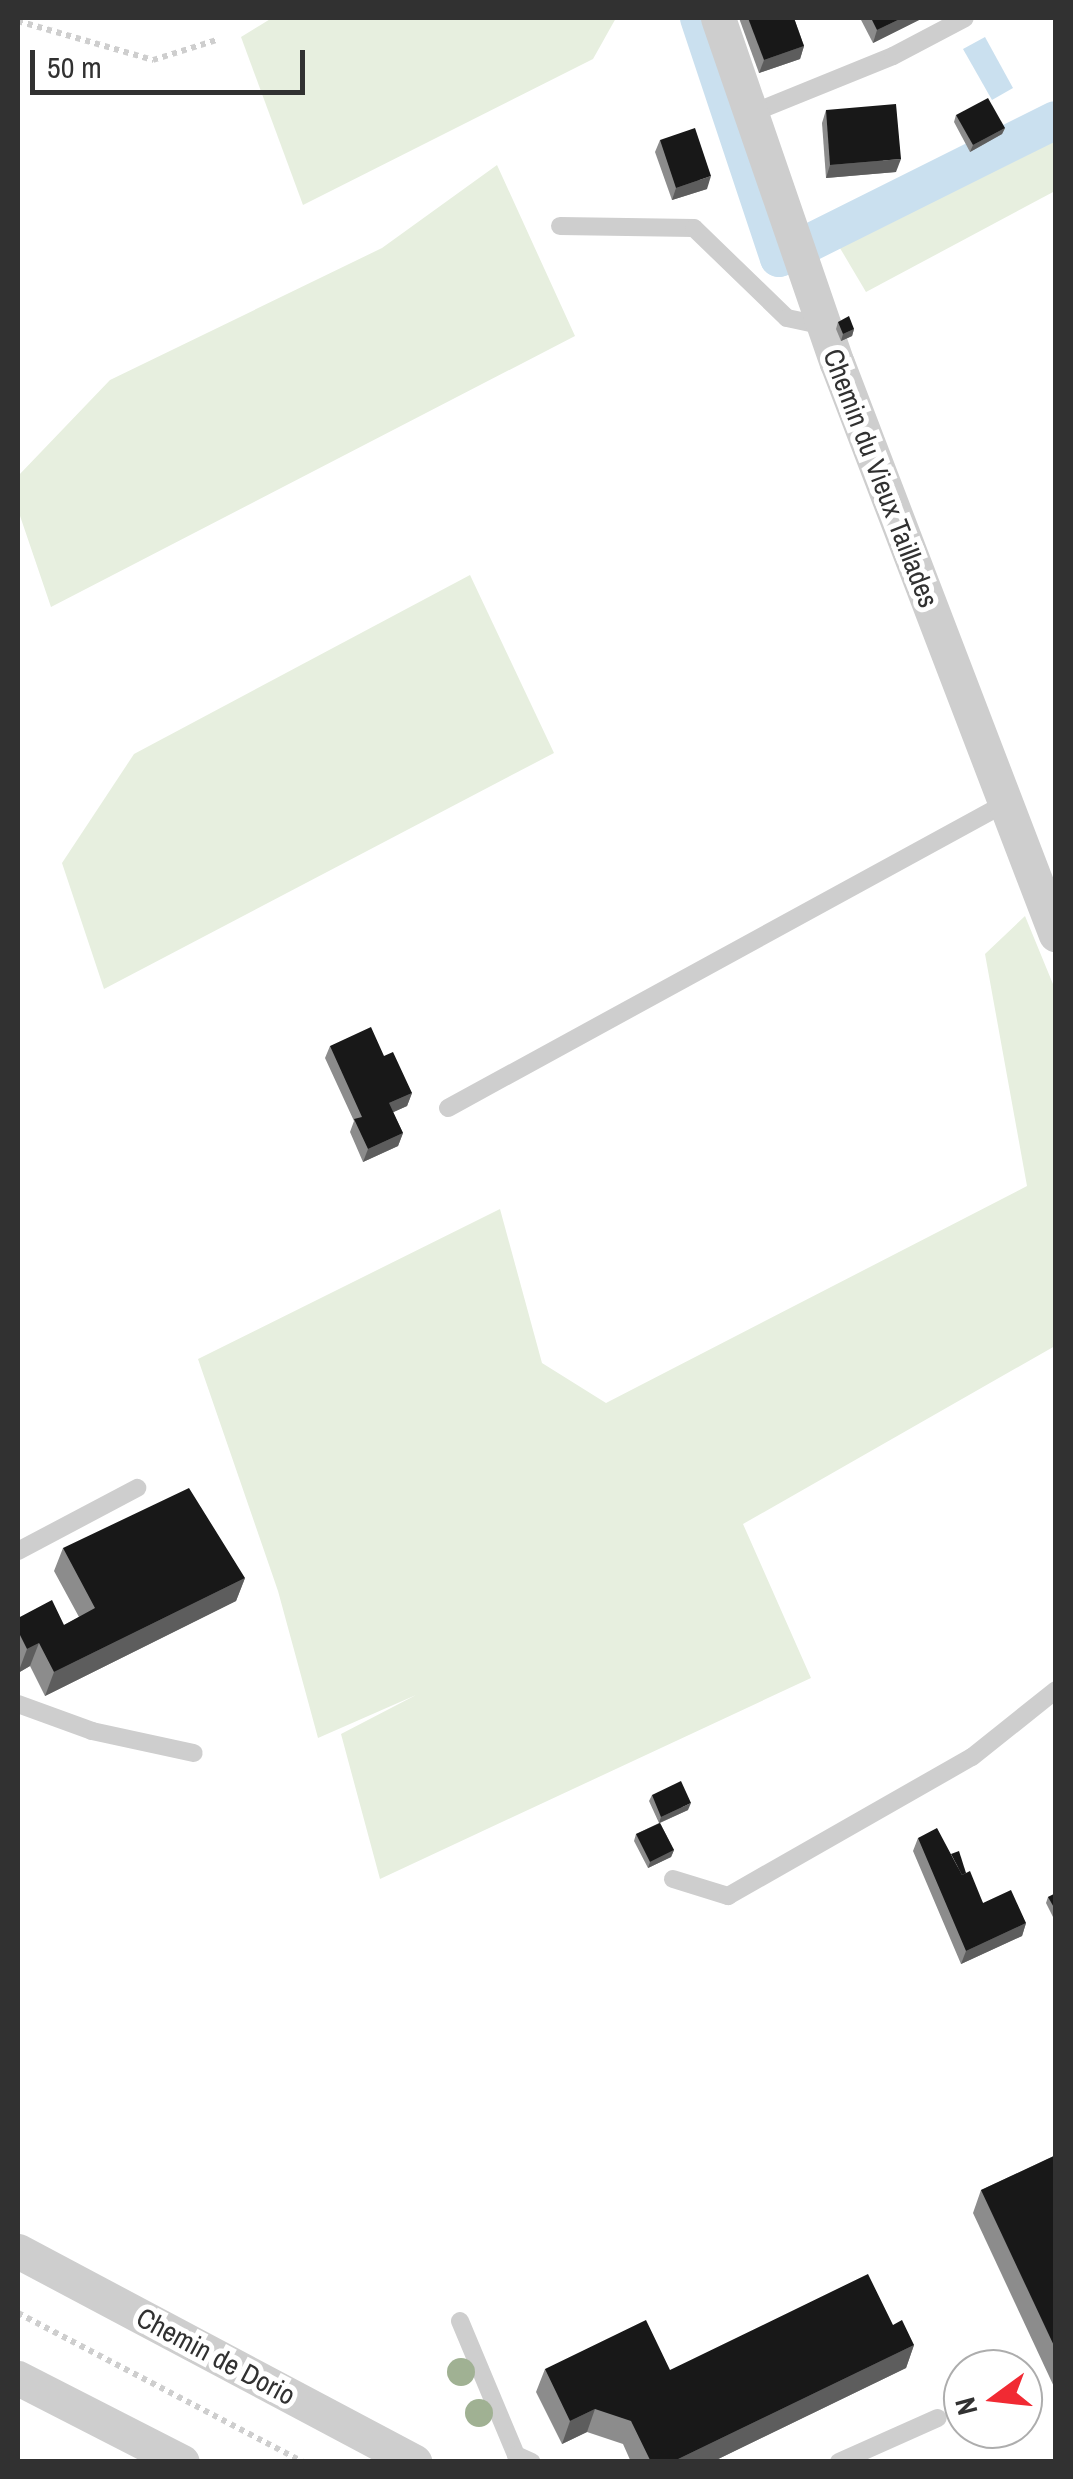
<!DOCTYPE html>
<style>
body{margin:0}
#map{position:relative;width:1073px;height:2479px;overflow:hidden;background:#fff;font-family:"Archivo Narrow",sans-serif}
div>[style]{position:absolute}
.green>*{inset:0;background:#e7efdf}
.water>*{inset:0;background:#cae0ef}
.canal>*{height:38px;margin:-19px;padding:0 19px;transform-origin:19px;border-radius:19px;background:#cae0ef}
.path>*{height:6px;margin-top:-3px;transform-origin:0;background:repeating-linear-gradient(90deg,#cecece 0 5px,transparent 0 10px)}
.lane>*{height:18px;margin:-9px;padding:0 9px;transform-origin:9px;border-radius:9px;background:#cecece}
.street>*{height:35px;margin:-17.5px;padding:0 17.5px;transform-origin:17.5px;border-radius:17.5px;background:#cecece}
.trees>*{width:28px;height:28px;margin:-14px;border-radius:50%;background:#a0b193}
.wall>*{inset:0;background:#8c8c8c}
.shaded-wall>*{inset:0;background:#5d5d5d}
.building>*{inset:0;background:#181818}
span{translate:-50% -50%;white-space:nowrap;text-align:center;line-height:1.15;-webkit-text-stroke:10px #fff;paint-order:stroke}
.street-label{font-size:28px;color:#313131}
.frame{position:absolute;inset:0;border:20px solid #313131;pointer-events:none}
.north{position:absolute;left:943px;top:2349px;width:100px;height:100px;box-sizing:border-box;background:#fff;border:2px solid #adadad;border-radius:50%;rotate:255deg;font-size:28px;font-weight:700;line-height:40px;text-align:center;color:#313131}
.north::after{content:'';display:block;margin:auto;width:35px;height:45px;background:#f12a33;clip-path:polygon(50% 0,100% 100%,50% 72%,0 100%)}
.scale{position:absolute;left:30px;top:50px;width:275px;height:45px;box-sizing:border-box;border:5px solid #313131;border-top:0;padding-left:12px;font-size:30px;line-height:35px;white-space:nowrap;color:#313131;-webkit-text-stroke:8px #fff;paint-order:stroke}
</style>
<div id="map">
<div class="green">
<i style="clip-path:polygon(272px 18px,616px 18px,593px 59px,303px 205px,241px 37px)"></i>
<i style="clip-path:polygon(1055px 129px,1055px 191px,866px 292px,834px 238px)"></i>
<i style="clip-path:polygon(497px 165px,575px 336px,51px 607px,18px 510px,18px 476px,110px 380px,382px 248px)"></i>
<i style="clip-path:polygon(470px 575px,554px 753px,104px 989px,62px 863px,134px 754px)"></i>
<i style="clip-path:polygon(1025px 916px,1055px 989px,1055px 1346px,743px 1524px,811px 1678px,380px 1879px,341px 1734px,416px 1695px,318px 1738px,278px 1591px,198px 1359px,500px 1209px,542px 1363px,606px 1403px,1027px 1186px,985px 954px)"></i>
</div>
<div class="water">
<i style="clip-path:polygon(985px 37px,1013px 88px,992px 100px,963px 49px)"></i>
</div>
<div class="canal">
<i style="left:699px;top:18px;width:253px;rotate:71.6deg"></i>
<i style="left:779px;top:258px;width:309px;rotate:-26.5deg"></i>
</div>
<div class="path">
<i style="left:18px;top:21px;width:141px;rotate:16.1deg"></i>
<i style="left:153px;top:60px;width:67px;rotate:-17.4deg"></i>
<i style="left:18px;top:2313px;width:322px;rotate:27.6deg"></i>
</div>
<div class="lane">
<i style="left:750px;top:114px;width:154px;rotate:-22.1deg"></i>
<i style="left:893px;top:56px;width:81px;rotate:-27.8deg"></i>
<i style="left:560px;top:226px;width:134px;rotate:0.9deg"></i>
<i style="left:694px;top:228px;width:129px;rotate:44.1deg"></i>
<i style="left:787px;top:318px;width:38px;rotate:12deg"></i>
<i style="left:448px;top:1108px;width:634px;rotate:-28.67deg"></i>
<i style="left:18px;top:1551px;width:135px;rotate:-27.9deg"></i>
<i style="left:18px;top:1704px;width:79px;rotate:20deg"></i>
<i style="left:92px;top:1731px;width:104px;rotate:12.2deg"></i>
<i style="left:673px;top:1879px;width:58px;rotate:17.2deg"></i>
<i style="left:728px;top:1896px;width:281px;rotate:-29.7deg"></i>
<i style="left:972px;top:1757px;width:107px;rotate:-38.6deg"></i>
<i style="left:460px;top:2321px;width:145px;rotate:67.3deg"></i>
<i style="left:516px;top:2455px;width:17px;rotate:24deg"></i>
<i style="left:839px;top:2462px;width:108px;rotate:-24deg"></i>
</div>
<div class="street">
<i style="left:718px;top:18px;width:365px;rotate:71deg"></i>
<i style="left:837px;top:363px;width:612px;rotate:69.05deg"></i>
<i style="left:18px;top:2251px;width:449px;rotate:28deg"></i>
<i style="left:18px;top:2378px;width:184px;rotate:27.1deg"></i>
</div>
<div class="trees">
<i style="left:461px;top:2372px"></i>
<i style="left:479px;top:2413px"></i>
</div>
<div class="wall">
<i style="clip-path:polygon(739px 18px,794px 18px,804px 46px,800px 59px,759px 73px)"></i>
<i style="clip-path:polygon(860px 18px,923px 18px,873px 43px)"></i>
<i style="clip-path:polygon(826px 110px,896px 172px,826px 178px,822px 123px)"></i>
<i style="clip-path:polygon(956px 115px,1005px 128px,1002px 134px,970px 152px,954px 122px)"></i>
<i style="clip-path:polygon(660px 140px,707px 189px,672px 200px,655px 152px)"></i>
<i style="clip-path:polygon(838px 322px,854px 329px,852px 336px,841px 341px,836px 329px)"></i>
<i style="clip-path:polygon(330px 1046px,384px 1056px,412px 1093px,407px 1106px,393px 1112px,403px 1133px,398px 1146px,363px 1162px,350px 1132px,354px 1121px,325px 1058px)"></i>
<i style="clip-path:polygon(63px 1548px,245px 1578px,236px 1601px,45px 1696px,30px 1666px,18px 1673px,18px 1618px,64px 1625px,79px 1617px,54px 1571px)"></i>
<i style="clip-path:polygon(652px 1795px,688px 1810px,660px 1823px,674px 1850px,671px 1857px,648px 1868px,634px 1841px,636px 1834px,659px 1823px,649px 1801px)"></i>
<i style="clip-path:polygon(918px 1838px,966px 1873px,983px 1903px,1026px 1923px,1022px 1936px,961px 1964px,913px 1851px)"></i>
<i style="clip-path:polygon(1056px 1893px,1056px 1923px,1046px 1903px,1048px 1897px)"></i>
<i style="clip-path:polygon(1056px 2155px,1056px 2391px,973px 2213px,981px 2190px)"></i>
<i style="clip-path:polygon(893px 2325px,914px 2345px,906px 2368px,712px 2462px,631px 2462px,623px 2444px,587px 2432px,562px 2444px,536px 2392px,545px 2369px,670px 2370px)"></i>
</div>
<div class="shaded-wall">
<i style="clip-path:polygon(902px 18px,923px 18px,873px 43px,877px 30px)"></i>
<i style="clip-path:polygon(804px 46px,800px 59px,759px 73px,764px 60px)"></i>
<i style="clip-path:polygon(1005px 128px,1002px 134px,970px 152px,973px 145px)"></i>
<i style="clip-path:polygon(901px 159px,896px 172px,826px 178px,830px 165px)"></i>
<i style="clip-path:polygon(711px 176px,707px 189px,672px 200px,676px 188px)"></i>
<i style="clip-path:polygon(854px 329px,852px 336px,841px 341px,843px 334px)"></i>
<i style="clip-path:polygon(412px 1093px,407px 1106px,385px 1116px,389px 1103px)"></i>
<i style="clip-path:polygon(403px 1133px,398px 1146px,363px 1162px,368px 1149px)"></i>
<i style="clip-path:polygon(245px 1578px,236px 1601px,45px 1696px,54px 1672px)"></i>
<i style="clip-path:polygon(39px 1643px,30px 1666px,18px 1673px,27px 1649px)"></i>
<i style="clip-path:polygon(691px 1803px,688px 1810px,659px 1823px,661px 1817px)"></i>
<i style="clip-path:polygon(674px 1850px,671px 1857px,648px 1868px,650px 1862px)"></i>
<i style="clip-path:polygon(1026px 1923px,1022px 1936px,961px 1964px,966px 1951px)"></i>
<i style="clip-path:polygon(914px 2345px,906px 2368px,712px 2462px,672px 2462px)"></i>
<i style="clip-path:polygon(595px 2409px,587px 2432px,562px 2444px,570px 2421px)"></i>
</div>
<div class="building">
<i style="clip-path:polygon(748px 18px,794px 18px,804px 46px,764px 60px)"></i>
<i style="clip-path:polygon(871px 18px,902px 18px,877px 30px)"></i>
<i style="clip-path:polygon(988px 98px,1005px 128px,973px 145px,956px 115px)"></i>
<i style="clip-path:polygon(896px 104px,901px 159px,830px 165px,826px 110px)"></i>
<i style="clip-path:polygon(695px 128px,711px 176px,676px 188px,660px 140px)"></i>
<i style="clip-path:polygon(849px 316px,854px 329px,843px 334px,838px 322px)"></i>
<i style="clip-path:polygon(371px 1027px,384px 1056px,393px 1052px,412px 1093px,389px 1103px,403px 1133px,368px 1149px,354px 1119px,362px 1117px,330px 1046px)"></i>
<i style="clip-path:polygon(189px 1488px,245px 1578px,54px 1672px,39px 1643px,27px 1649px,18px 1631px,18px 1618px,52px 1600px,64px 1625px,95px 1608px,63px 1548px)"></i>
<i style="clip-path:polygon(681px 1781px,691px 1803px,661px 1817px,652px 1795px)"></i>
<i style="clip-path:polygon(660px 1823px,674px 1850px,650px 1862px,636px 1834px)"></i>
<i style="clip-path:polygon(937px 1828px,962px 1875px,970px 1871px,983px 1903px,1011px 1890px,1026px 1923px,966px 1951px,918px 1838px)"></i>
<i style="clip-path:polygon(959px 1851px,966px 1873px,962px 1875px,951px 1854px)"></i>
<i style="clip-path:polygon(1056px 1893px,1056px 1911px,1048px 1897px)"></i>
<i style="clip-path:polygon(1056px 2155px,1056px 2350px,981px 2190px)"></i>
<i style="clip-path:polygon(868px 2274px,893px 2325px,902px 2320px,914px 2345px,672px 2462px,651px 2462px,631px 2421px,595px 2409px,570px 2421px,545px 2369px,646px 2320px,670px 2370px)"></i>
</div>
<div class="street-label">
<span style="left:881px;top:478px;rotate:69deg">Chemin du Vieux Taillades</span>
<span style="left:216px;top:2356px;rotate:28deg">Chemin de Dorio</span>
</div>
<div class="frame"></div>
<div class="north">N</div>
<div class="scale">50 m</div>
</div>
